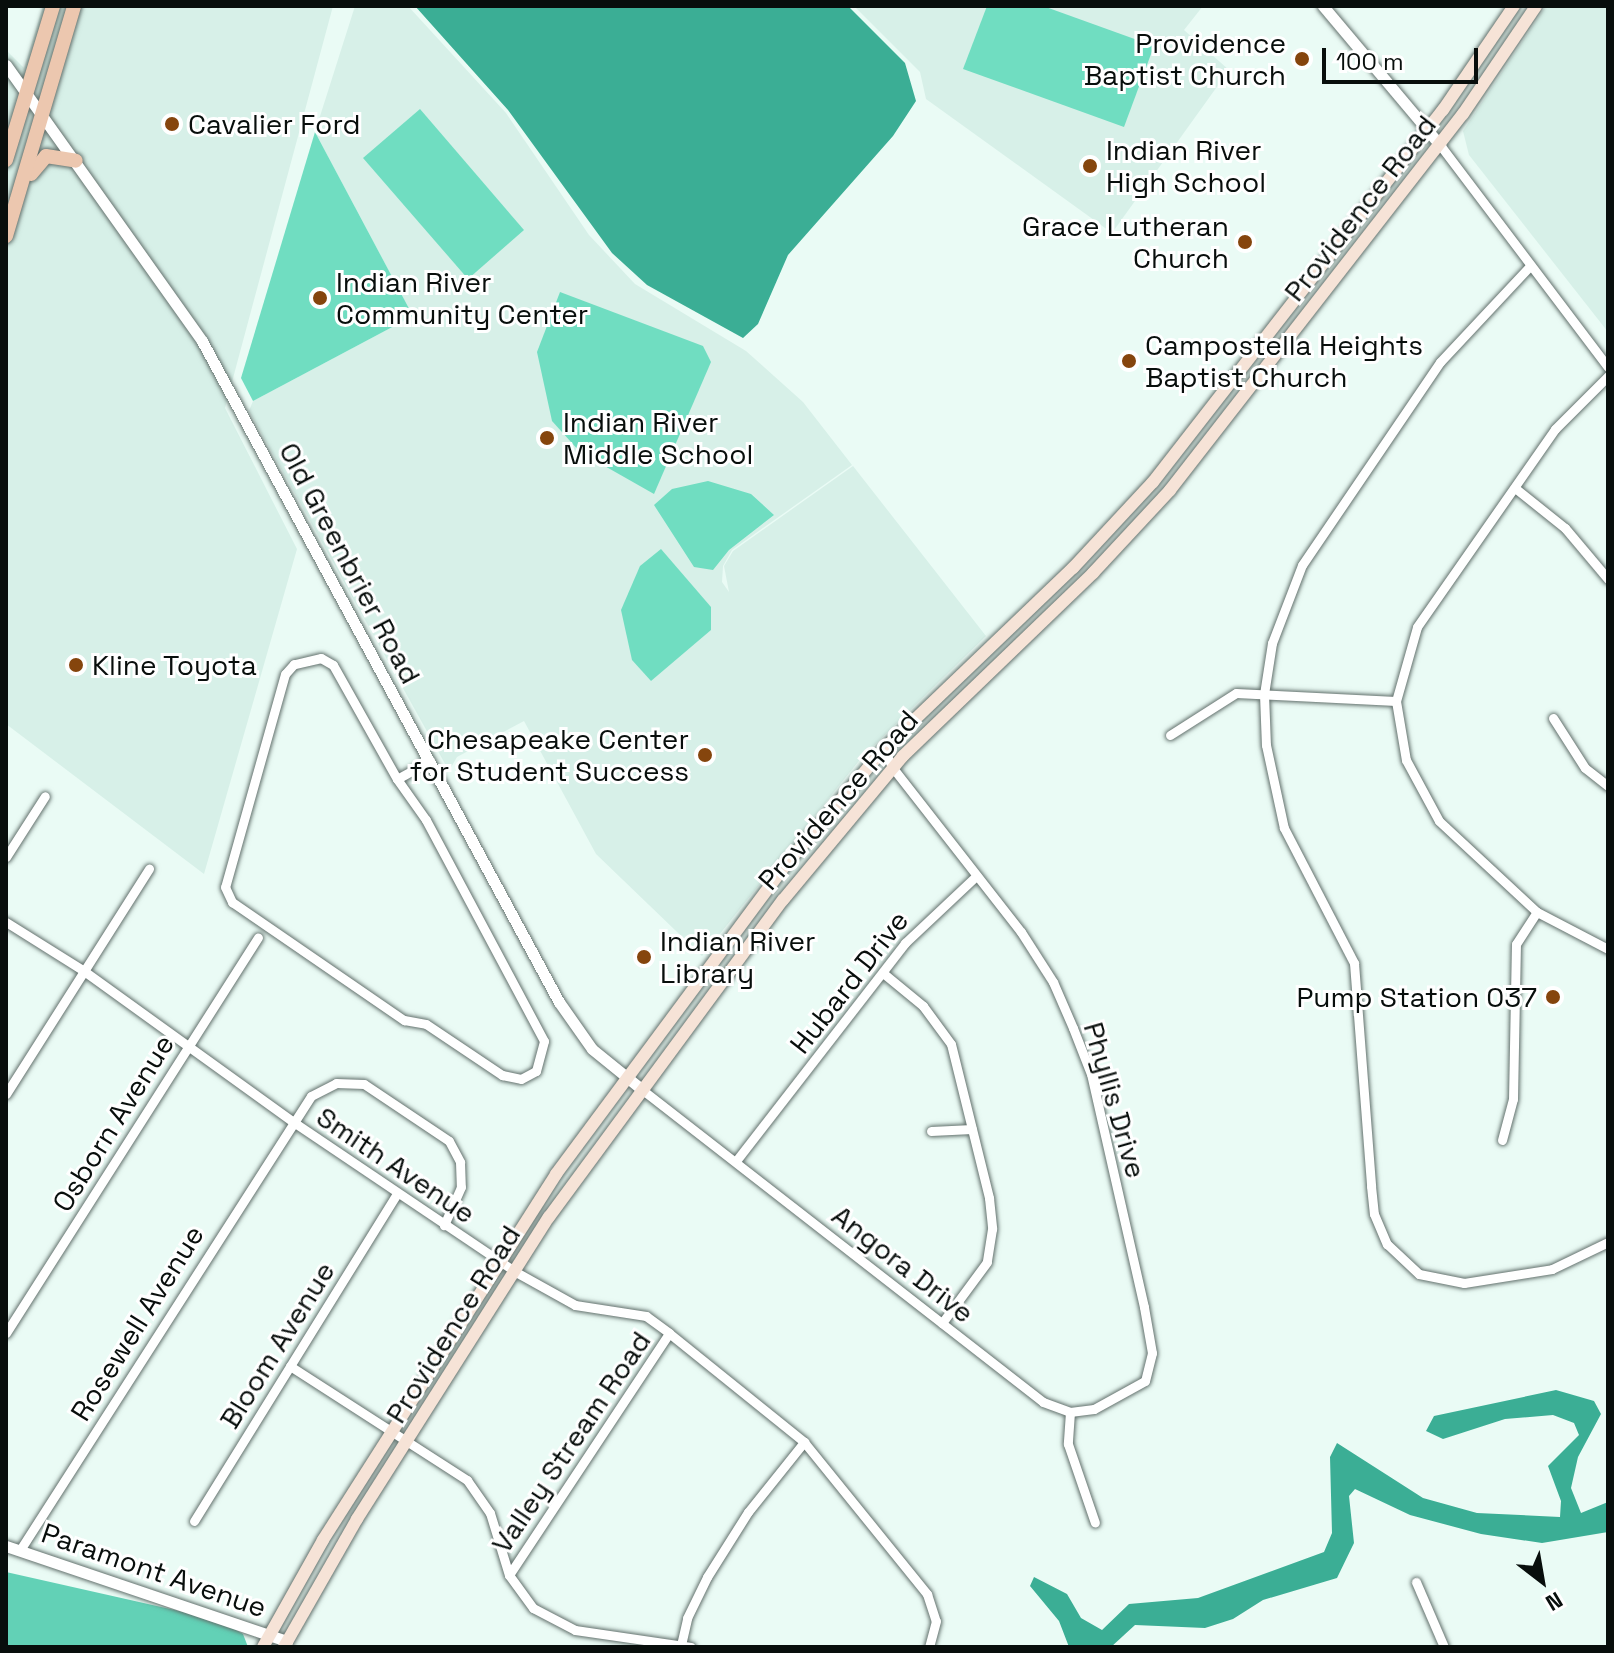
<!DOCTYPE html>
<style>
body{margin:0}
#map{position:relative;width:1614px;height:1653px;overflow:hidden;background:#eafbf5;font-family:"Space Grotesk",sans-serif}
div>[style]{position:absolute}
.built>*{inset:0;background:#d7f0e8}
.green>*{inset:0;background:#70ddc1}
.forest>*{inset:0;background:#62d1b6}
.water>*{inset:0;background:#3bae95}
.roads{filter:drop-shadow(0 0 2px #63716d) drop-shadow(0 0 2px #63716d)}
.minor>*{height:9px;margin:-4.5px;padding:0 4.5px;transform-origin:4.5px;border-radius:4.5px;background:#fff}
.tertiary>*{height:11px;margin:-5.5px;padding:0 5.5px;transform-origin:5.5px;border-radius:5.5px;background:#fff}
.secondary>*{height:12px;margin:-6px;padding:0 6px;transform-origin:6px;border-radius:6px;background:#f6e3d7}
.primary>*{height:14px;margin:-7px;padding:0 7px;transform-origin:7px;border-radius:7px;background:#ecc7af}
.dots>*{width:22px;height:22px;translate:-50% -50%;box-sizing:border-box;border:4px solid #fff;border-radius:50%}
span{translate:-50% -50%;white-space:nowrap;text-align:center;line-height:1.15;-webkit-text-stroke:6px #fff;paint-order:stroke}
.poi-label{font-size:28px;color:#080e0c}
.right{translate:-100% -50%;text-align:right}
.left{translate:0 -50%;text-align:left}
.street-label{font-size:28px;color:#080e0c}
.frame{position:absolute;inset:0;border:8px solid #080e0c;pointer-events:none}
.north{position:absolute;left:1502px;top:1541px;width:80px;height:80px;-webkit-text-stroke:6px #fff;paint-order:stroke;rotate:149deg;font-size:22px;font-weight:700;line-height:32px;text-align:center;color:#080e0c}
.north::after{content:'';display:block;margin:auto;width:28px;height:36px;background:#080e0c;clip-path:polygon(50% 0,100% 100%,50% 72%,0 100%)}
.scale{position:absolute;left:1322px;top:48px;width:156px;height:36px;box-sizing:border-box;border:4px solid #080e0c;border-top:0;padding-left:10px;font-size:24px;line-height:28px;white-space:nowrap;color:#080e0c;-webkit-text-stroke:6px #fff;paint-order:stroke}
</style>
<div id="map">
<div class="built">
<i style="clip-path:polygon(43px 6px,333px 6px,225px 408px,297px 549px,204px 874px,6px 724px,6px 50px,24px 68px)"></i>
<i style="clip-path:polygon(355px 6px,408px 6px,506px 113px,589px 235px,635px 284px,746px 351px,803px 402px,852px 465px,732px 550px,723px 566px,722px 582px,729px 592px,724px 566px,733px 551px,853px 466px,986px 636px,862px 757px,702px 956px,596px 854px,524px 721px,457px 757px,449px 771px,249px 411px,253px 401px,413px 316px,315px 132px)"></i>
<i style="clip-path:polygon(854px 6px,1203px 6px,1184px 30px,1229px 70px,1112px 233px,926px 99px,920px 72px)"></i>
<i style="clip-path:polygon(1546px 6px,1608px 6px,1608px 332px,1469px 155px,1463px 131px)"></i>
</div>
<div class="green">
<i style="clip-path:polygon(987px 6px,1043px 6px,1154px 46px,1124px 127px,963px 69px)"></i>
<i style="clip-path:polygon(420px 109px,524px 230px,468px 279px,363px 158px)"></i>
<i style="clip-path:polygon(315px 132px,413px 316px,253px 401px,241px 378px)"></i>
<i style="clip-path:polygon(560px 292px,703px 346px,711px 362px,654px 494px,580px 452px,552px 421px,537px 352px)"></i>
<i style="clip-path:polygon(708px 481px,751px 494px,774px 515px,729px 550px,713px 570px,694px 567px,654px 505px,672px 489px)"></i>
<i style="clip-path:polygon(661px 549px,711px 607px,711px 630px,651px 681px,632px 660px,621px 610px,640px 566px)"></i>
</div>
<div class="forest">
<i style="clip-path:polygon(6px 1572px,219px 1620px,243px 1634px,248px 1647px,6px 1647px)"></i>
</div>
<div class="water">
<i style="clip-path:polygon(415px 6px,848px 6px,905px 63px,916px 101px,893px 136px,788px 255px,758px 324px,743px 338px,647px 285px,612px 253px,508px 110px)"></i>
<i style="clip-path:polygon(1556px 1390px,1594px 1401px,1601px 1414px,1578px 1457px,1571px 1488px,1581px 1513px,1608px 1502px,1608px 1532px,1542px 1543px,1481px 1534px,1410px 1515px,1355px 1489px,1349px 1496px,1354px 1543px,1337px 1578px,1263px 1600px,1233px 1619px,1205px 1628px,1135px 1625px,1111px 1647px,1069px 1647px,1059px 1621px,1030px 1586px,1034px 1577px,1067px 1594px,1081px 1618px,1102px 1630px,1129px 1604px,1198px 1598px,1324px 1552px,1332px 1533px,1330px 1457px,1337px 1443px,1423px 1498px,1477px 1513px,1560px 1517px,1561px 1501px,1548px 1466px,1579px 1435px,1574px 1423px,1553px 1415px,1505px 1419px,1443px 1439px,1426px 1431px,1434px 1416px)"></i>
</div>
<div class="roads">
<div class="minor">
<i style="left:1440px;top:145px;width:278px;rotate:52.9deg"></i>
<i style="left:1529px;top:267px;width:130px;rotate:133.1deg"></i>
<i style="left:1440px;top:362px;width:245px;rotate:124.2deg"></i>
<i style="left:1302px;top:565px;width:84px;rotate:111deg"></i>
<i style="left:1272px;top:643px;width:52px;rotate:98.9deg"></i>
<i style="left:1264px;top:694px;width:51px;rotate:87.8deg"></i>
<i style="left:1266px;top:745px;width:85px;rotate:77.8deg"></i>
<i style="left:1284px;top:828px;width:152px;rotate:62.6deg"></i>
<i style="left:1354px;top:963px;width:224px;rotate:85.6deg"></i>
<i style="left:1371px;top:1186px;width:28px;rotate:84deg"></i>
<i style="left:1374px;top:1214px;width:33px;rotate:67deg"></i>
<i style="left:1387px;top:1244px;width:44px;rotate:43.2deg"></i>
<i style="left:1419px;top:1274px;width:46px;rotate:11.3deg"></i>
<i style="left:1464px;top:1283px;width:89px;rotate:-9deg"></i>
<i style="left:1552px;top:1269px;width:62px;rotate:-25.7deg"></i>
<i style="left:1608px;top:376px;width:75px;rotate:135deg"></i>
<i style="left:1555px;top:429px;width:241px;rotate:124.9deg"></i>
<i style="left:1417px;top:627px;width:77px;rotate:105.8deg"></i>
<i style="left:1396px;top:701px;width:60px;rotate:80.4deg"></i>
<i style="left:1406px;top:760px;width:69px;rotate:61.6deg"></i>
<i style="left:1439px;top:821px;width:134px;rotate:42.9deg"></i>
<i style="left:1537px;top:912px;width:80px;rotate:27.5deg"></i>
<i style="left:1515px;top:488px;width:64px;rotate:38.7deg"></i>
<i style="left:1565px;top:528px;width:67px;rotate:49.9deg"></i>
<i style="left:1553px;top:718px;width:59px;rotate:57.4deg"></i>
<i style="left:1585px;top:768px;width:29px;rotate:38deg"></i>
<i style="left:1170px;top:735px;width:78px;rotate:-32.5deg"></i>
<i style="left:1236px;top:693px;width:160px;rotate:2.9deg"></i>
<i style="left:397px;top:779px;width:131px;rotate:-119.3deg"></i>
<i style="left:333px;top:665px;width:14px;rotate:-150deg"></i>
<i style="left:321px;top:658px;width:28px;rotate:167deg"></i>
<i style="left:294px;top:664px;width:13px;rotate:132deg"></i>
<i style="left:285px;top:674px;width:221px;rotate:105.7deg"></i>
<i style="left:225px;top:887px;width:17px;rotate:65deg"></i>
<i style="left:232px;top:902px;width:209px;rotate:34.5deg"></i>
<i style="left:404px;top:1020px;width:22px;rotate:10deg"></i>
<i style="left:426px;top:1024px;width:92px;rotate:33.9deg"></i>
<i style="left:502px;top:1075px;width:19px;rotate:12deg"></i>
<i style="left:521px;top:1079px;width:17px;rotate:-28deg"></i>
<i style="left:536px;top:1071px;width:31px;rotate:-75deg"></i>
<i style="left:544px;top:1041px;width:251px;rotate:-118.1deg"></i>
<i style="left:426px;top:820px;width:50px;rotate:-125.3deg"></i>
<i style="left:397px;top:779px;width:38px;rotate:-29deg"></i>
<i style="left:6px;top:857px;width:72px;rotate:-57.4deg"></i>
<i style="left:6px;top:922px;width:92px;rotate:32.1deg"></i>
<i style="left:84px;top:971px;width:256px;rotate:35.8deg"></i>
<i style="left:292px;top:1121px;width:268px;rotate:34deg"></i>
<i style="left:514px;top:1271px;width:70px;rotate:29.1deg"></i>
<i style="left:575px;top:1305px;width:72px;rotate:8.8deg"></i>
<i style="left:646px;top:1316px;width:29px;rotate:36deg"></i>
<i style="left:669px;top:1333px;width:174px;rotate:38.9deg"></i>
<i style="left:804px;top:1442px;width:196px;rotate:51deg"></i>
<i style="left:927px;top:1594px;width:28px;rotate:72deg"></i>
<i style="left:936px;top:1621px;width:27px;rotate:105deg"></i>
<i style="left:883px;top:973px;width:52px;rotate:39.5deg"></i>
<i style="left:923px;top:1006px;width:47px;rotate:53.6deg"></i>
<i style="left:951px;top:1044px;width:159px;rotate:76.1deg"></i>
<i style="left:989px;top:1198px;width:31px;rotate:84deg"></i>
<i style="left:992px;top:1229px;width:33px;rotate:99deg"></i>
<i style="left:987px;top:1262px;width:76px;rotate:126.4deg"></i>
<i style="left:640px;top:1088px;width:511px;rotate:37.92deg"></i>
<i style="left:1043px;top:1402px;width:29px;rotate:20deg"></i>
<i style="left:1070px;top:1412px;width:24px;rotate:-7deg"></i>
<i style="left:1094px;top:1409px;width:58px;rotate:-28.8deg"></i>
<i style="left:1145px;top:1381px;width:29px;rotate:-76deg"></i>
<i style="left:1152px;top:1353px;width:47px;rotate:-99.9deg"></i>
<i style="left:1144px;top:1307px;width:239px;rotate:-102.8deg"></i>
<i style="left:1091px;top:1074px;width:49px;rotate:-111.4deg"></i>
<i style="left:1073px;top:1028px;width:50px;rotate:-113.5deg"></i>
<i style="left:1053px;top:982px;width:59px;rotate:-122.6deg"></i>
<i style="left:1021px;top:932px;width:209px;rotate:-128deg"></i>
<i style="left:892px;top:767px;width:20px;rotate:-114deg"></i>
<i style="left:6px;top:1094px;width:267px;rotate:-57.6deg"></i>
<i style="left:931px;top:1131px;width:41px;rotate:-2.8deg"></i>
<i style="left:1502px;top:1140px;width:42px;rotate:-75deg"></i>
<i style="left:1513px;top:1099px;width:155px;rotate:-88.9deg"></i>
<i style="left:1516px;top:944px;width:38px;rotate:-57deg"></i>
<i style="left:736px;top:1161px;width:276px;rotate:-52.2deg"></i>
<i style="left:905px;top:943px;width:98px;rotate:-43.3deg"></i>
<i style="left:6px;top:1333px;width:469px;rotate:-57.5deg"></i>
<i style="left:290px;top:1366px;width:211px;rotate:32.8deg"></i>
<i style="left:467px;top:1480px;width:40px;rotate:55.1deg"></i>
<i style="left:490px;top:1513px;width:65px;rotate:73deg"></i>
<i style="left:509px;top:1575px;width:41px;rotate:54deg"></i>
<i style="left:533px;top:1608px;width:47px;rotate:27.6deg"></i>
<i style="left:575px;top:1630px;width:117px;rotate:8.3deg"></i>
<i style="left:1070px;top:1412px;width:32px;rotate:94deg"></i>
<i style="left:1068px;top:1444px;width:83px;rotate:71.1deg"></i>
<i style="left:194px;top:1521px;width:386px;rotate:-58.2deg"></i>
<i style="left:20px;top:1550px;width:539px;rotate:-57.34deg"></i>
<i style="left:311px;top:1096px;width:28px;rotate:-27deg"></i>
<i style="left:336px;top:1083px;width:28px;rotate:2deg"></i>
<i style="left:364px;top:1084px;width:102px;rotate:33.8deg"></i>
<i style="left:449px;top:1141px;width:24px;rotate:62deg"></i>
<i style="left:460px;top:1162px;width:25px;rotate:88deg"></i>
<i style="left:461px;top:1187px;width:42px;rotate:114.1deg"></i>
<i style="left:509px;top:1575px;width:290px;rotate:-56.5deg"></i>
<i style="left:1416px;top:1582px;width:71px;rotate:66.7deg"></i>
<i style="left:681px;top:1645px;width:28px;rotate:-77deg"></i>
<i style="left:687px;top:1618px;width:46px;rotate:-64deg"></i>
<i style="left:707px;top:1577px;width:77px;rotate:-57.8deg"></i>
<i style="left:748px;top:1512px;width:90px;rotate:-51.3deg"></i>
</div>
<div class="tertiary">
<i style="left:1323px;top:6px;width:182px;rotate:49.9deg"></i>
<i style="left:6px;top:65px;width:339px;rotate:54.6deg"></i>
<i style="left:202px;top:341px;width:751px;rotate:61.63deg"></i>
<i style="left:559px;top:1002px;width:57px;rotate:54.9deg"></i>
<i style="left:592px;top:1049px;width:62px;rotate:39.1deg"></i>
<i style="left:6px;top:1546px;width:297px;rotate:18.7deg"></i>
</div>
<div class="secondary">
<i style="left:263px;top:1647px;width:123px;rotate:-60.7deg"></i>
<i style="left:323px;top:1540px;width:434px;rotate:-57.5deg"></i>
<i style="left:556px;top:1174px;width:389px;rotate:-53.4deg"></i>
<i style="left:788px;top:862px;width:148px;rotate:-49.7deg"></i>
<i style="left:884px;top:749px;width:262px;rotate:-43.8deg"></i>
<i style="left:1073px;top:568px;width:117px;rotate:-47.1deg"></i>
<i style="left:1153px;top:482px;width:472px;rotate:-52.1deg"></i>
<i style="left:1443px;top:110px;width:126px;rotate:-55.7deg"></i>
<i style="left:284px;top:1647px;width:147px;rotate:-60.3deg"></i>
<i style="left:357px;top:1519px;width:358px;rotate:-57.6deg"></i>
<i style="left:549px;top:1217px;width:394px;rotate:-53.6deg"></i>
<i style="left:783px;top:900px;width:187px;rotate:-50.2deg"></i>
<i style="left:903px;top:756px;width:264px;rotate:-43.9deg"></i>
<i style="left:1093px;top:573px;width:113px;rotate:-47.1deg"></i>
<i style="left:1170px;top:490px;width:477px;rotate:-52.1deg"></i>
<i style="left:1463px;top:114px;width:130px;rotate:-55.9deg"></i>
</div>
<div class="primary">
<i style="left:6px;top:160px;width:161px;rotate:-73deg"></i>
<i style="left:31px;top:174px;width:23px;rotate:-50deg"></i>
<i style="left:46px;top:156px;width:30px;rotate:9deg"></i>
<i style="left:6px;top:236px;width:240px;rotate:-73.5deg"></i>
</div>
</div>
<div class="dots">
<i style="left:1302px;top:59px;background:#85450d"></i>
<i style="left:172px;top:124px;background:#85450d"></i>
<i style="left:1090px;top:166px;background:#85450d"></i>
<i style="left:1245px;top:242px;background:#85450d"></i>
<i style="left:320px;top:298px;background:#85450d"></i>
<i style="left:1129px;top:361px;background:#85450d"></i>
<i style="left:547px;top:438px;background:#85450d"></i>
<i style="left:76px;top:665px;background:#85450d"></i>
<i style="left:705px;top:755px;background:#85450d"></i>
<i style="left:644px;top:957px;background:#85450d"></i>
<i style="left:1553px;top:997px;background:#85450d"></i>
</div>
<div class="poi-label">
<span class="right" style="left:1286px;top:59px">Providence<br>Baptist Church</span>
<span class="left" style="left:188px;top:124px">Cavalier Ford</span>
<span class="left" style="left:1106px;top:166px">Indian River<br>High School</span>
<span class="right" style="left:1229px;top:242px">Grace Lutheran<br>Church</span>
<span class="left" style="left:336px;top:298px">Indian River<br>Community Center</span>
<span class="left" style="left:1145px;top:361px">Campostella Heights<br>Baptist Church</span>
<span class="left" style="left:563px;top:438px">Indian River<br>Middle School</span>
<span class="left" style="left:92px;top:665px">Kline Toyota</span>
<span class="right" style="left:689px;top:755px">Chesapeake Center<br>for Student Success</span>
<span class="left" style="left:660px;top:957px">Indian River<br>Library</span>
<span class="right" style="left:1537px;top:997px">Pump Station 037</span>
</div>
<div class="street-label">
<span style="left:1360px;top:208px;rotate:-52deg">Providence Road</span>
<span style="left:350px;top:563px;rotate:62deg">Old Greenbrier Road</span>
<span style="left:838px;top:800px;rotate:-49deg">Providence Road</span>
<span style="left:849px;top:982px;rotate:-52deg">Hubard Drive</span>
<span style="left:1115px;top:1100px;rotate:74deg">Phyllis Drive</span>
<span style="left:113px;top:1123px;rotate:-58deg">Osborn Avenue</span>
<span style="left:396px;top:1165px;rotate:34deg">Smith Avenue</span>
<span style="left:903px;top:1264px;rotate:38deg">Angora Drive</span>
<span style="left:137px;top:1323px;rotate:-58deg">Rosewell Avenue</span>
<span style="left:453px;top:1324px;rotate:-58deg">Providence Road</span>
<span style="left:277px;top:1345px;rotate:-58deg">Bloom Avenue</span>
<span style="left:571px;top:1442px;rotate:-56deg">Valley Stream Road</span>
<span style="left:154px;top:1570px;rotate:19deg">Paramont Avenue</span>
</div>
<div class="frame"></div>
<div class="north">N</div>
<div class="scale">100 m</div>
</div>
